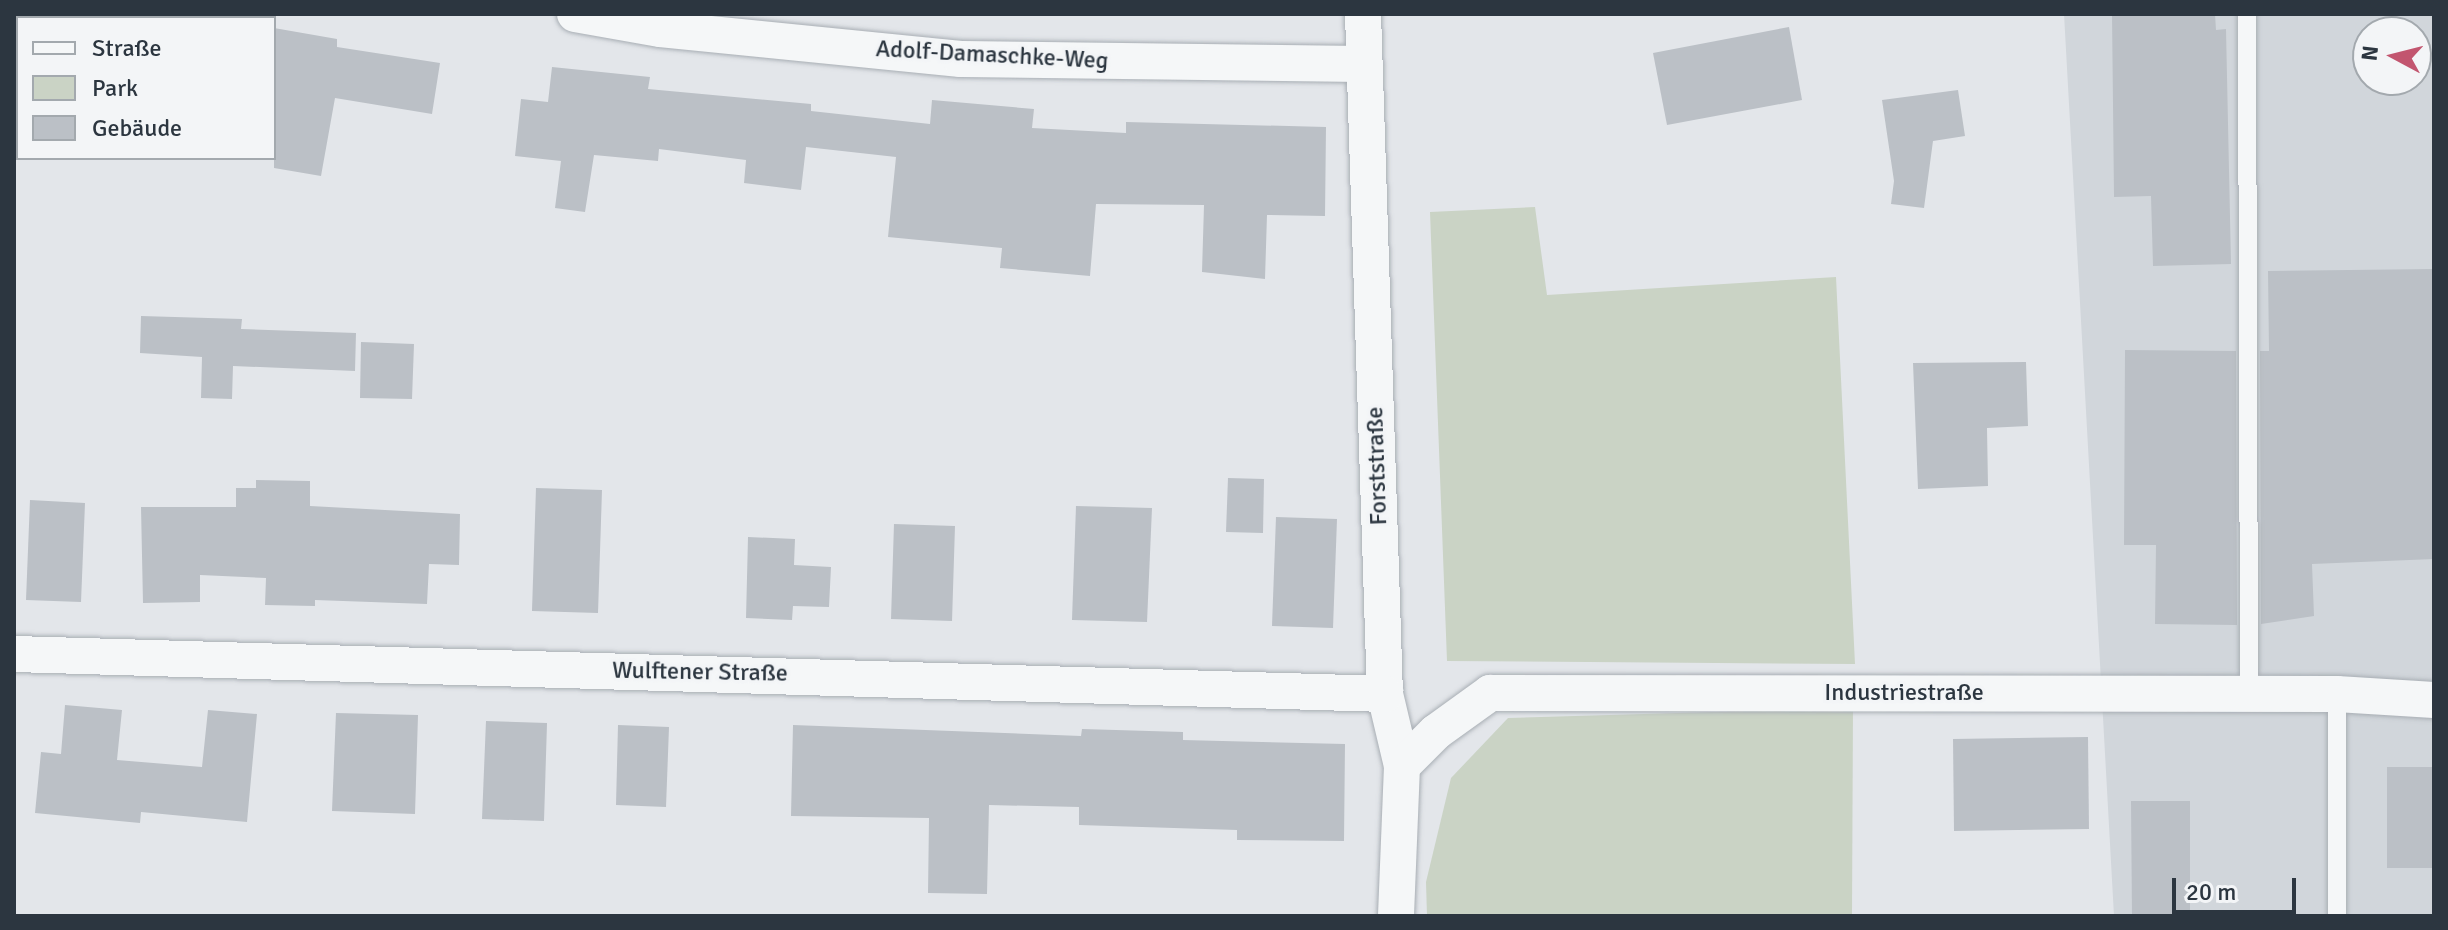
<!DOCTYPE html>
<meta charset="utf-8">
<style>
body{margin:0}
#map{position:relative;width:2448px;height:930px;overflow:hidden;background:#e3e6ea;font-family:Signika,sans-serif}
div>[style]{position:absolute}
.built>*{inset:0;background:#d1d6db}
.green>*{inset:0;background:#cad3c5}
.building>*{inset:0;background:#bbc0c6}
.roads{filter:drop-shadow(0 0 2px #a8aeb4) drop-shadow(0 0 2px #a8aeb4)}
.lane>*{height:18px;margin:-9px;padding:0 9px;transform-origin:9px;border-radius:9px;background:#f5f7f8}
.street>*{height:36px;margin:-18px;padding:0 18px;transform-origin:18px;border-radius:18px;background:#f5f7f8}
span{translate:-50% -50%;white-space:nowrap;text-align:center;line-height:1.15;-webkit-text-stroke:7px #f3f5f7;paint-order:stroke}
.street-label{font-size:24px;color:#2c3640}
.frame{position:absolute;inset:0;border:16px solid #2c3640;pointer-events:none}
.legend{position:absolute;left:16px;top:16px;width:260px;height:144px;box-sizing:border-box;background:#f3f5f7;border:2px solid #a3a9ae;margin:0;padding:10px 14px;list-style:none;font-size:24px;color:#2c3640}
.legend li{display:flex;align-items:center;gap:16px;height:40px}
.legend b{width:40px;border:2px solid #a3a9ae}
.north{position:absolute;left:2352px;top:16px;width:80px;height:80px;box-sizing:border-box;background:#f3f5f7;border:2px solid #a3a9ae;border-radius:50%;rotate:277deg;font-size:22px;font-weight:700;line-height:32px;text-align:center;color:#2c3640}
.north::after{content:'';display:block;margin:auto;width:28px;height:36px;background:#c2556f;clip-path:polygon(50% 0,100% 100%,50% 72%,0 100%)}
.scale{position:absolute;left:2172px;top:878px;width:124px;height:36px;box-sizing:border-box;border:4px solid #2c3640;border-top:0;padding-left:10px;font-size:24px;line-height:28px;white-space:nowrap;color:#2c3640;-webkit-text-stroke:6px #f3f5f7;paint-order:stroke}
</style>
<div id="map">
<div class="built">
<i style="clip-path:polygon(evenodd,2064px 14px,2434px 14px,2434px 916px,2114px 916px,2064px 14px,2368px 32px,2416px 32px,2416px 80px,2368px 80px,2368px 32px)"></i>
</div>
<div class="green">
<i style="clip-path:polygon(1535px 207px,1547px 295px,1836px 277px,1855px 664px,1447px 661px,1430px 212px)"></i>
<i style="clip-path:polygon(1853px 708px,1852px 916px,1427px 916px,1426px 882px,1451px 778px,1508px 718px)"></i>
</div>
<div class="building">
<i style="clip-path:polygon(2112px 14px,2215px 14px,2216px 30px,2226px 29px,2231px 264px,2153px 266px,2151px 196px,2114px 197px)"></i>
<i style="clip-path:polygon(1789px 27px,1802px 100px,1667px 125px,1653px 53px)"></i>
<i style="clip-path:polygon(274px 28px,337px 39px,337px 47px,440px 63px,432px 114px,335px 98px,321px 176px,274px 168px)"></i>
<i style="clip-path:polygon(552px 67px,650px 77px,648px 89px,811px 104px,811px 111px,930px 124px,932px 100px,1034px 109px,1032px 128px,1126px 133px,1126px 122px,1326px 127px,1325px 216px,1267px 215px,1265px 279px,1202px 272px,1204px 205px,1096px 204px,1090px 276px,1000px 268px,1002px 248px,888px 237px,896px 157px,806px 147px,801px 190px,744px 183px,746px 160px,659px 149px,658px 161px,594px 155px,585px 212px,555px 208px,561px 161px,515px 156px,521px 99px,548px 102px)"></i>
<i style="clip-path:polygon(1958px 90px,1965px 136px,1933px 141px,1924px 208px,1891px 204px,1894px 181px,1882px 100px)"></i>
<i style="clip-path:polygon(2434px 269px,2434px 559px,2312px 564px,2314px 616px,2261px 624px,2260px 351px,2269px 351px,2268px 271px)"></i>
<i style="clip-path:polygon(141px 316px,242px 319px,241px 329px,356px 333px,355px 371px,233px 366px,232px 399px,201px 398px,202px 357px,140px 353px)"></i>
<i style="clip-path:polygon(361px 342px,414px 344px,412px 399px,360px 398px)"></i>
<i style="clip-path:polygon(2125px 350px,2236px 351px,2237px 625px,2155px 624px,2156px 545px,2124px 545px)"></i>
<i style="clip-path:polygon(2026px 362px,2028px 426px,1987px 428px,1988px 486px,1918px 489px,1913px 363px)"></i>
<i style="clip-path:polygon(1228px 478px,1264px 479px,1263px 533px,1226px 532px)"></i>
<i style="clip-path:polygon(256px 480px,310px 481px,310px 506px,460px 514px,459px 565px,429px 564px,427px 604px,315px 600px,315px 606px,265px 605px,266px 578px,200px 575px,200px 602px,143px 603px,141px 507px,236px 507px,236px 488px,256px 488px)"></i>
<i style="clip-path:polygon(536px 488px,602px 490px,598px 613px,532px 611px)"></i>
<i style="clip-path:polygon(30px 500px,85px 503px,81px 602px,26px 600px)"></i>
<i style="clip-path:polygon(1076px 506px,1152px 508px,1147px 622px,1072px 620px)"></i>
<i style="clip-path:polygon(1276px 517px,1337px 519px,1333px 628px,1272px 626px)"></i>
<i style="clip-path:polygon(894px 524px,955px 526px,952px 621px,891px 619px)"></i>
<i style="clip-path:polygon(748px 537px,795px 539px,794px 565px,831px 567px,829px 607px,793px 606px,792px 620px,746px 618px)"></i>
<i style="clip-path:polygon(65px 705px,122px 710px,117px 760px,202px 767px,208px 710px,257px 714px,247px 822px,141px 812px,140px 823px,35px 813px,41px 752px,61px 754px)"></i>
<i style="clip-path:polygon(336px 713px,418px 715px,415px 814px,332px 811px)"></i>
<i style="clip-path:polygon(486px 721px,547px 723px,544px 821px,482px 819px)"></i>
<i style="clip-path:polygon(618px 725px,669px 727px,666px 807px,616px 805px)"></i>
<i style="clip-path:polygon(793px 725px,1081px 736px,1082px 729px,1183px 732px,1183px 740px,1345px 744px,1344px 841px,1237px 840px,1237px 830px,1079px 825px,1079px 807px,989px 805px,987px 894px,928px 893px,929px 818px,791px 816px)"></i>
<i style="clip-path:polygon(2088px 737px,2089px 829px,1954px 831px,1953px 739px)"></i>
<i style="clip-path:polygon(2387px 767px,2434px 767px,2434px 868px,2387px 868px)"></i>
<i style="clip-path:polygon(2131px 801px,2190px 801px,2190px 916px,2132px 916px)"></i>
</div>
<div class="roads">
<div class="lane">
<i style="left:2247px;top:14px;width:680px;rotate:89.83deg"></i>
<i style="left:2337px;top:694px;width:222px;rotate:90deg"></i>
</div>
<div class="street">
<i style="left:575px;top:14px;width:86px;rotate:10deg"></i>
<i style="left:660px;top:29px;width:302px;rotate:5.7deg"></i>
<i style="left:961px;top:59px;width:403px;rotate:0.7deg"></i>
<i style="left:1363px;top:14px;width:680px;rotate:88.15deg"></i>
<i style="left:1385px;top:694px;width:74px;rotate:76.7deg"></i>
<i style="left:1402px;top:766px;width:150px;rotate:92.3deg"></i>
<i style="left:14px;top:654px;width:1372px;rotate:1.67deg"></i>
<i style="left:1402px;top:766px;width:48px;rotate:-45deg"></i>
<i style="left:1436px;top:732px;width:67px;rotate:-35.8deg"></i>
<i style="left:1490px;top:693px;width:847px;rotate:0.07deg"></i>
<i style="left:2337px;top:694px;width:97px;rotate:3.5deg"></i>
</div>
</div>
<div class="street-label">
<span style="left:992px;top:55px;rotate:3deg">Adolf-Damaschke-Weg</span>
<span style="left:1377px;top:466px;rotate:-92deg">Forststraße</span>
<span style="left:700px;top:672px;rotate:1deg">Wulftener Straße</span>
<span style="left:1904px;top:693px">Industriestraße</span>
</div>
<div class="frame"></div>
<ul class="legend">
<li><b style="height:10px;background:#f5f7f8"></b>Straße</li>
<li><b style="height:22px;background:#cad3c5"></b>Park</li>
<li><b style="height:22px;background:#bbc0c6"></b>Gebäude</li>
</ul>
<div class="north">N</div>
<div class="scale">20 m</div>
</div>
